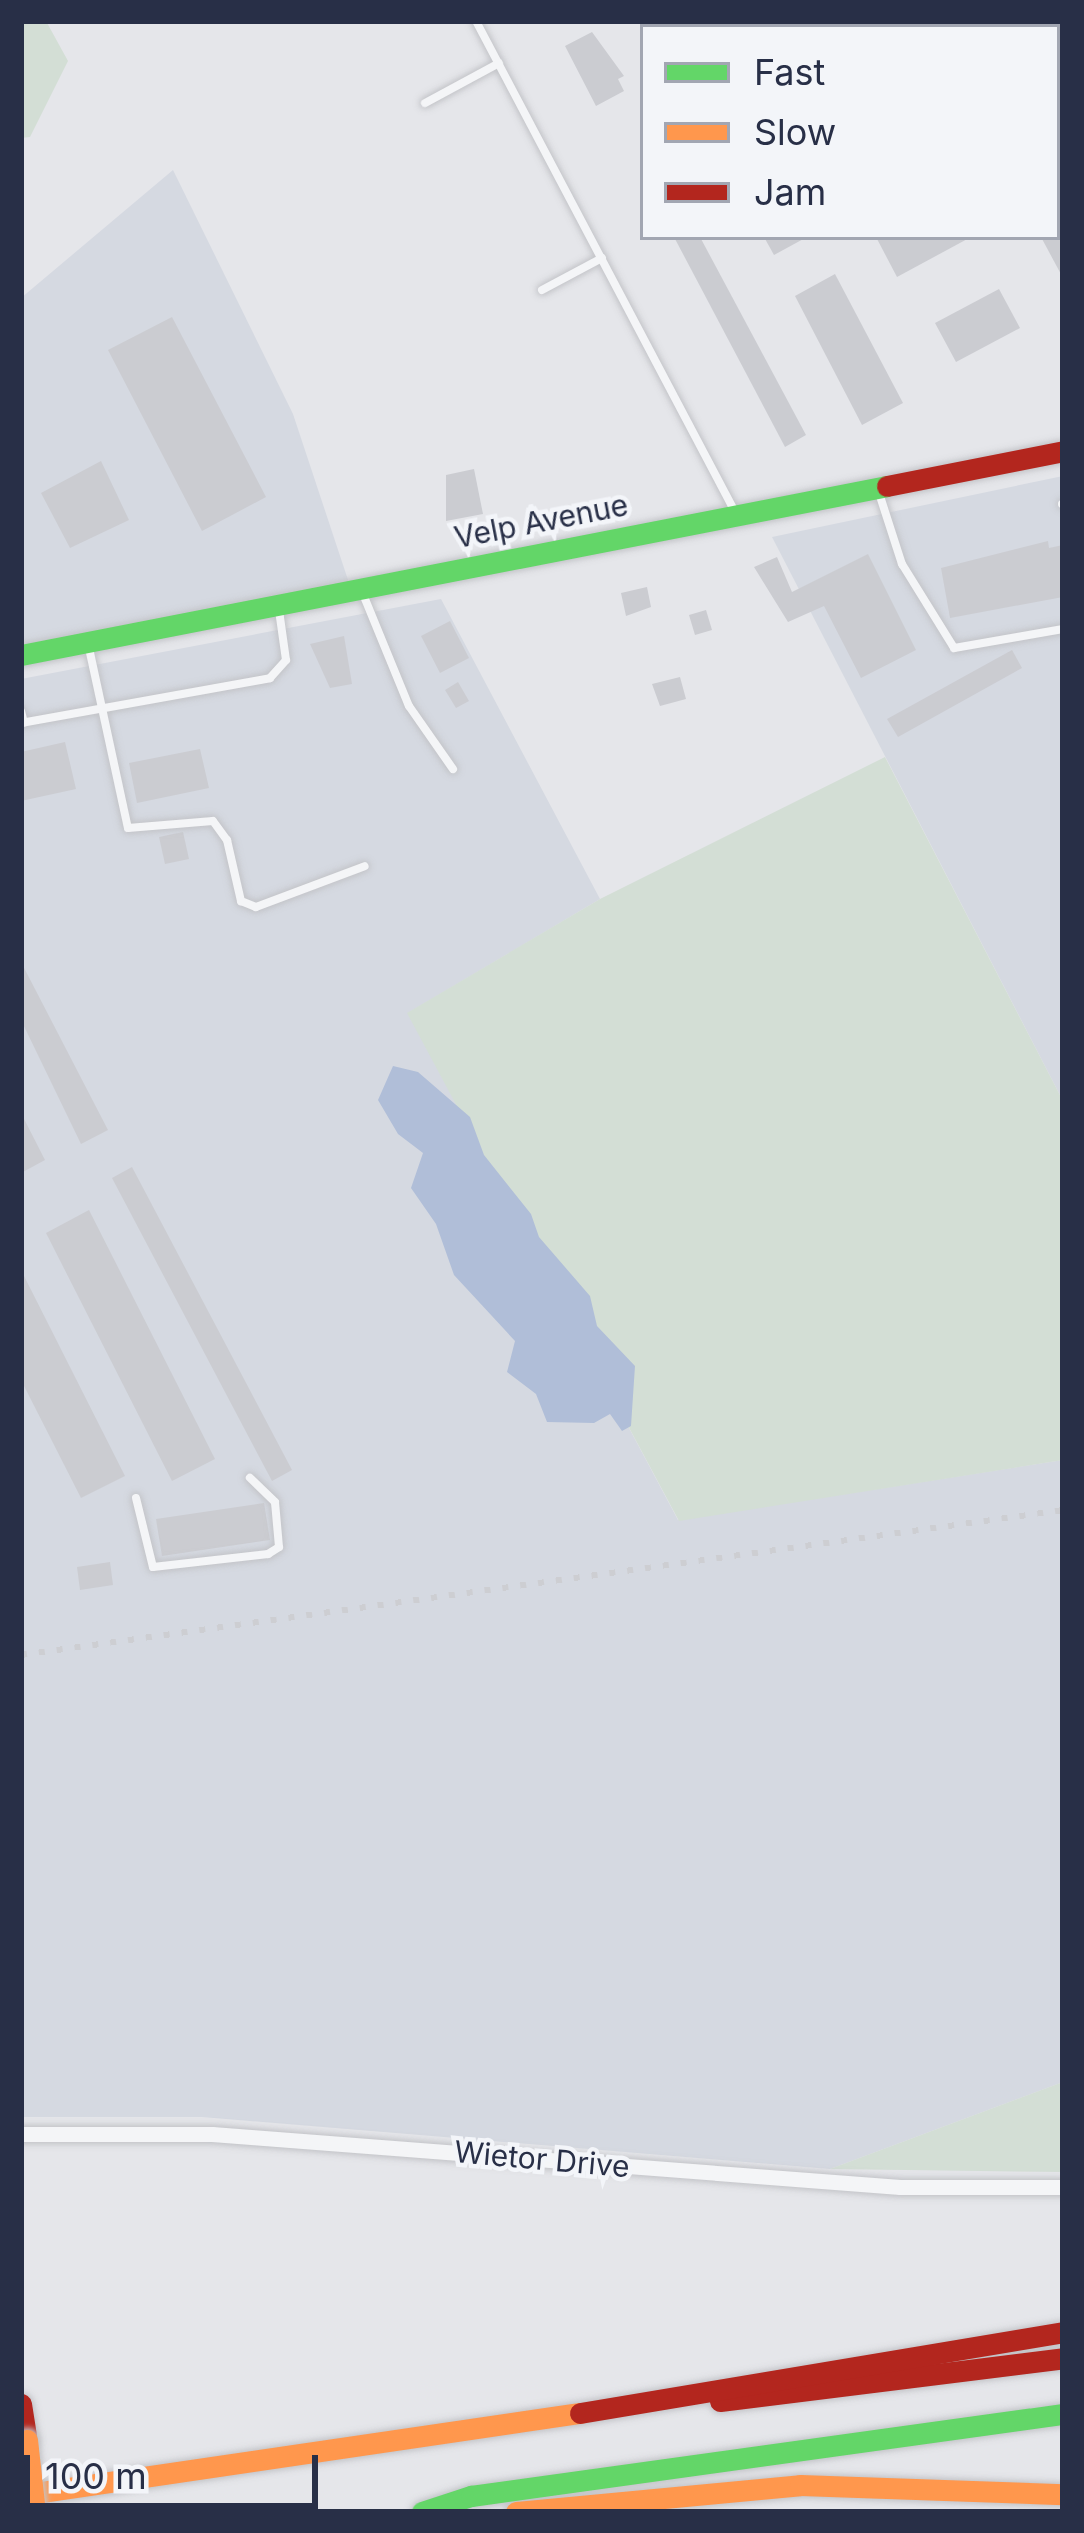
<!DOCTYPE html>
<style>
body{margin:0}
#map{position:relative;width:1084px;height:2533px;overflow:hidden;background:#e5e6ea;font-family:Inter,sans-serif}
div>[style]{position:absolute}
.built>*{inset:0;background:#d5d9e1}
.green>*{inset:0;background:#d3ded5}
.water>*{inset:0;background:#b0bed8}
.building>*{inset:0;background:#cbccd1}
.roads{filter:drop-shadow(0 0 3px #c3c4c8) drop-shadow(0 0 3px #c3c4c8)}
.lane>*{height:8px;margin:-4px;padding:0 4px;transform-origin:4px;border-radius:4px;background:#f4f5f7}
.street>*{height:15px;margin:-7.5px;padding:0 7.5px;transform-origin:7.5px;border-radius:7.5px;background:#f4f5f7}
.fast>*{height:21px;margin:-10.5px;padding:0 10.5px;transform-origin:10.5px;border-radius:10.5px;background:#63d668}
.slow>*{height:21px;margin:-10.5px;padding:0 10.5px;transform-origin:10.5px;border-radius:10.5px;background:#ff974d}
.jam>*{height:21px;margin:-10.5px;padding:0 10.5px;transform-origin:10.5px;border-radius:10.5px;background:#b3261e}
.rail>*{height:6px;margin-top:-3px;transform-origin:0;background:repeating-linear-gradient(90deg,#cdced2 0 6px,transparent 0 18px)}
.bridges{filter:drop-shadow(0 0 3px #c3c4c8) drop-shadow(0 0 3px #c3c4c8)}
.slow-bridge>*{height:21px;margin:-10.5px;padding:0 10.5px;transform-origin:10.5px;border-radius:10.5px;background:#ff974d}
span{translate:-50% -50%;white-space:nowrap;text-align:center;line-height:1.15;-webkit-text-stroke:9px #f3f5f9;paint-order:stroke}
.street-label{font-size:30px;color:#282f47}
.frame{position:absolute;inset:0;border:24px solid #282f47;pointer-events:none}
.legend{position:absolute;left:640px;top:24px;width:420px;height:216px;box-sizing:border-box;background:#f3f5f9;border:3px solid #a2a6b2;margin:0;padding:15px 21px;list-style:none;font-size:36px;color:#282f47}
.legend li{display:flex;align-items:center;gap:24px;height:60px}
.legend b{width:60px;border:3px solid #a2a6b2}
.scale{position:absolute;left:24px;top:2455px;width:294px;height:54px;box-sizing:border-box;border:6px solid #282f47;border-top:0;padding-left:15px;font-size:36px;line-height:42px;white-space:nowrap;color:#282f47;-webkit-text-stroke:9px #f3f5f9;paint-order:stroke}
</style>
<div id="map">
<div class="built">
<i style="clip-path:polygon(173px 170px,293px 414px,351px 589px,21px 652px,21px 298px)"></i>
<i style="clip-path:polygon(1063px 476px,1063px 1101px,772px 537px)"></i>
<i style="clip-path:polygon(441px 599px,600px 899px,408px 1013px,678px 1520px,1063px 1460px,1063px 2082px,830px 2169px,202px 2117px,21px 2117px,21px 679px)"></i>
</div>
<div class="green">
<i style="clip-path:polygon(21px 21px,46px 21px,68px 61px,30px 137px,21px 138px)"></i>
<i style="clip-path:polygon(885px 757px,1063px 1101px,1063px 1460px,679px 1521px,407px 1013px,600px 899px)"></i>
<i style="clip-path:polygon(1063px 2082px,1063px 2172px,830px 2169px)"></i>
</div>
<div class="water">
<i style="clip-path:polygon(393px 1066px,418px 1072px,470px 1117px,484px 1155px,531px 1214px,539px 1237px,590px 1296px,597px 1326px,635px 1366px,631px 1426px,622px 1431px,610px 1414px,594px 1423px,547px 1422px,536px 1394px,507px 1372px,515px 1341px,454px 1275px,436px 1224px,411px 1188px,423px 1153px,398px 1134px,378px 1100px)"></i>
</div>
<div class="building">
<i style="clip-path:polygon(592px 32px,624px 76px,618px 79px,624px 91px,596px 106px,565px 46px)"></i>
<i style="clip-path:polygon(674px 237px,700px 237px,806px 435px,785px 447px)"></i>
<i style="clip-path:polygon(764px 237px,807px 237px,774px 255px)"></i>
<i style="clip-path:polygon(876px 237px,971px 237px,897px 277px)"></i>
<i style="clip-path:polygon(1041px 237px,1063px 237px,1063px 278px)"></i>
<i style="clip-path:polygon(835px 274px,903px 403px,862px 425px,795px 296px)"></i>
<i style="clip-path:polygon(999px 289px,1020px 328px,956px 362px,935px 323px)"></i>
<i style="clip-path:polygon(172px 317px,266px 497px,202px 531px,108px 350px)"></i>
<i style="clip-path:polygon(101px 461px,129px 520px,70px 548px,41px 493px)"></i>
<i style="clip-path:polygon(474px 469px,483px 514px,446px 521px,446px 475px)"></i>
<i style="clip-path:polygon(1048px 541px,1049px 548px,1063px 545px,1063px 597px,950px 618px,941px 568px)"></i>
<i style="clip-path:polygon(868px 554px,916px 650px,861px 678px,824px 606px,788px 622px,754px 567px,777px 557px,792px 592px)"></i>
<i style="clip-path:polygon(647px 587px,651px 607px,626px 616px,621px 593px)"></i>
<i style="clip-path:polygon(706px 610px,712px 630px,695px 635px,689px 615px)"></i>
<i style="clip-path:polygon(450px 621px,469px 658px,440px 673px,421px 636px)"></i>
<i style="clip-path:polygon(344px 636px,352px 684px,330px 688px,310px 644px)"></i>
<i style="clip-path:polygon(1012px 650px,1022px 668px,898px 737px,887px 719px)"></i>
<i style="clip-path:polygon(680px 677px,686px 699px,660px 706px,652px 684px)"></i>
<i style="clip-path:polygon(458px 682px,469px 701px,456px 708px,445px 690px)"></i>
<i style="clip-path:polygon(65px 742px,76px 789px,21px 801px,21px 752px)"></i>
<i style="clip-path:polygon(200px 749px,209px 788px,137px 803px,129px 763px)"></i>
<i style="clip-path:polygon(183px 832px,189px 859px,165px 864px,159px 837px)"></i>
<i style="clip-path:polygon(21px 962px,108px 1130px,81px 1144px,21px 1020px)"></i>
<i style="clip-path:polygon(21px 1113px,45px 1160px,21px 1173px)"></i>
<i style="clip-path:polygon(132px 1167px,292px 1470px,272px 1481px,112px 1178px)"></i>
<i style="clip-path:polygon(89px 1210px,215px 1459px,172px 1481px,46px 1233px)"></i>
<i style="clip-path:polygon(21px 1270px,125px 1476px,81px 1498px,21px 1380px)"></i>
<i style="clip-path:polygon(264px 1503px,270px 1540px,162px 1556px,156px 1519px)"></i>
<i style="clip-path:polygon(110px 1562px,113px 1585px,80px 1590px,77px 1567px)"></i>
</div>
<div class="roads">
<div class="lane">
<i style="left:476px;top:21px;width:551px;rotate:62.18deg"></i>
<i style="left:425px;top:103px;width:84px;rotate:-28.4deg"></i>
<i style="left:542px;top:290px;width:68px;rotate:-28.1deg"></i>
<i style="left:879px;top:493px;width:75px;rotate:72.1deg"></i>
<i style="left:902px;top:564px;width:99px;rotate:58.2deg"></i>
<i style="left:954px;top:648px;width:111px;rotate:-9.9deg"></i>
<i style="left:1062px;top:504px;width:1px"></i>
<i style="left:363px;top:594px;width:121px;rotate:67.7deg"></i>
<i style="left:409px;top:706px;width:77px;rotate:55.1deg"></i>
<i style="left:89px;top:648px;width:184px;rotate:77.8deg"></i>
<i style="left:128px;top:828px;width:85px;rotate:-4.7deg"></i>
<i style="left:213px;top:821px;width:24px;rotate:54deg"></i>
<i style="left:227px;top:840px;width:63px;rotate:77.1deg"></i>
<i style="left:241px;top:901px;width:16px;rotate:22deg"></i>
<i style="left:256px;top:907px;width:116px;rotate:-20.6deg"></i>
<i style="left:21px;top:711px;width:12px;rotate:76deg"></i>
<i style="left:21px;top:723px;width:253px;rotate:-10.2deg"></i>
<i style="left:270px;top:678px;width:24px;rotate:-48deg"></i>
<i style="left:286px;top:660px;width:50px;rotate:-98deg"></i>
<i style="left:136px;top:1498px;width:71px;rotate:76.2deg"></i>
<i style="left:153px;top:1567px;width:116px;rotate:-6.4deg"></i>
<i style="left:268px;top:1554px;width:13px;rotate:-32deg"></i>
<i style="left:279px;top:1547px;width:45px;rotate:-95.1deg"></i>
<i style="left:275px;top:1502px;width:35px;rotate:-136deg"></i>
</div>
<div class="street">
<i style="left:21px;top:2134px;width:191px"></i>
<i style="left:212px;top:2134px;width:690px;rotate:4.41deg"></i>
<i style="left:900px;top:2187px;width:163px"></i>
</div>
<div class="fast">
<i style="left:21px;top:655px;width:882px;rotate:-11.04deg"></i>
<i style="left:422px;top:2512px;width:52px;rotate:-18.1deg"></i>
<i style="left:471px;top:2496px;width:598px;rotate:-7.89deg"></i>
</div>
<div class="slow">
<i style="left:21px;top:2495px;width:565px;rotate:-8.35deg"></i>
<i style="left:516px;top:2512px;width:285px;rotate:-5.4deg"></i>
<i style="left:800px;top:2485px;width:263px;rotate:2deg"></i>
</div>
<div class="jam">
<i style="left:887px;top:486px;width:179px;rotate:-11.2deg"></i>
<i style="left:720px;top:2401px;width:346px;rotate:-7.1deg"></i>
<i style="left:21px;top:2404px;width:36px;rotate:81deg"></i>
<i style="left:580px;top:2413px;width:490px;rotate:-9.5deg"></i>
</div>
</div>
<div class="rail">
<i style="left:21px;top:1655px;width:1052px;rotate:-7.92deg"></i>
</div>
<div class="bridges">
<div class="slow-bridge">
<i style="left:27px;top:2440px;width:72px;rotate:83.7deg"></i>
</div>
</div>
<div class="street-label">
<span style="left:541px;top:521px;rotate:-11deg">Velp Avenue</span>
<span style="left:542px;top:2159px;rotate:5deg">Wietor Drive</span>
</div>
<div class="frame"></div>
<ul class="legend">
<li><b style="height:15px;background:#63d668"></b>Fast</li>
<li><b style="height:15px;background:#ff974d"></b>Slow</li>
<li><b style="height:15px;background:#b3261e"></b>Jam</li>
</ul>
<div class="scale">100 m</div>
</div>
